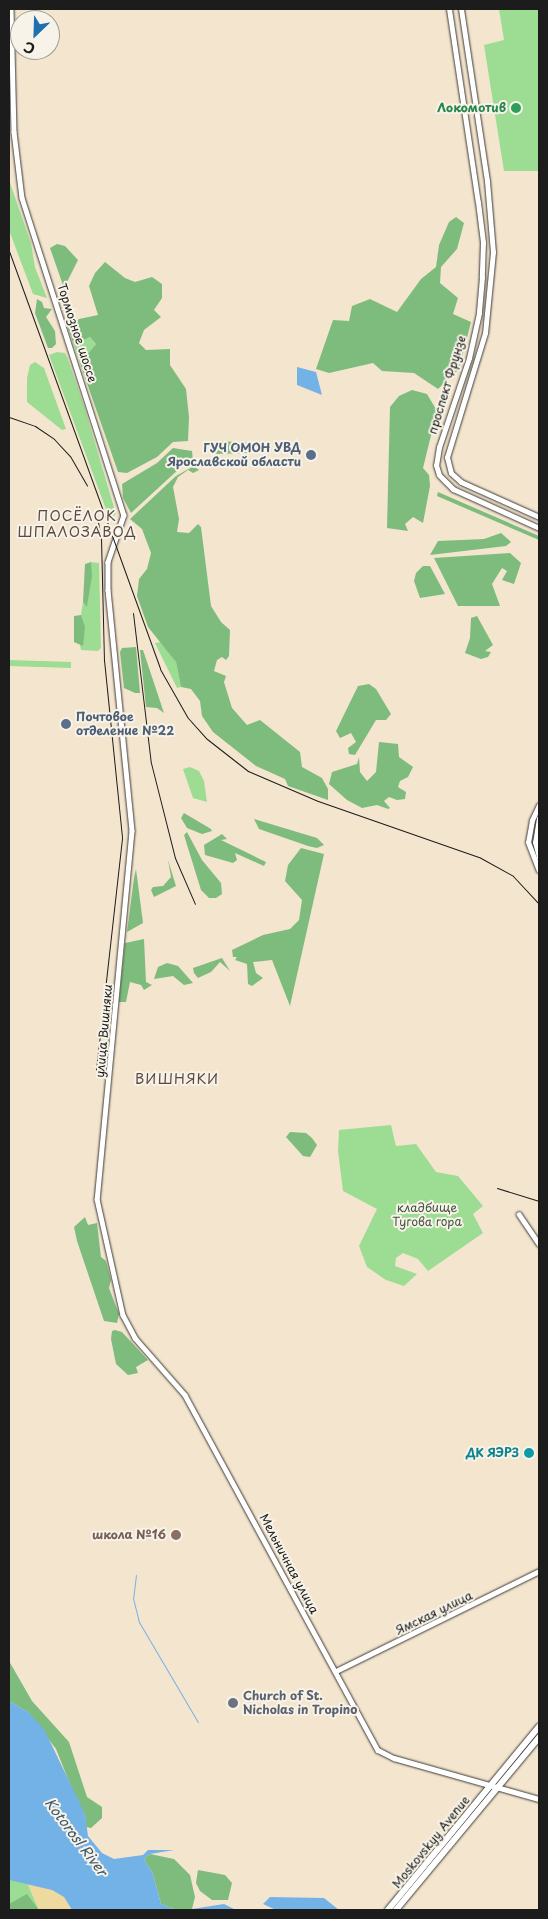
<!DOCTYPE html>
<meta charset="utf-8">
<style>
body{margin:0}
#map{position:relative;width:548px;height:1919px;overflow:hidden;background:#f4e5ce;font-family:"Playpen Sans",sans-serif}
div>[style]{position:absolute}
.green>*{inset:0;background:#9cdd93}
.forest>*{inset:0;background:#7dbc7d}
.sand>*{inset:0;background:#eeda9e}
.water>*{inset:0;background:#73b2e6}
.stream>*{height:1px;margin:-0.5px;padding:0 0.5px;transform-origin:0.5px;border-radius:0.5px;background:#73b2e6}
.roads{filter:drop-shadow(0 0 1px #3c3a37) drop-shadow(0 0 1px #3c3a37)}
.tertiary>*{height:4.5px;margin:-2.25px;padding:0 2.25px;transform-origin:2.25px;border-radius:2.25px;background:#fff}
.secondary>*{height:5px;margin:-2.5px;padding:0 2.5px;transform-origin:2.5px;border-radius:2.5px;background:#fff}
.primary>*{height:5.5px;margin:-2.75px;padding:0 2.75px;transform-origin:2.75px;border-radius:2.75px;background:#fff}
.rail>*{height:1px;margin:-0.5px;padding:0 0.5px;transform-origin:0.5px;border-radius:0.5px;background:#1c1c1c}
.dots>*{width:14px;height:14px;translate:-50% -50%;box-sizing:border-box;border:2px solid #f7f3e8;border-radius:50%}
span{translate:-50% -50%;white-space:nowrap;text-align:center;line-height:1.15;-webkit-text-stroke:4px #f7f3e8;paint-order:stroke}
.leisure-label{font-size:12px;color:#27864d;font-weight:700}
.right{translate:-100% -50%;text-align:right}
.street-label{font-size:12px;color:#1c1c1c}
.service-label{font-size:12px;color:#4e5e75;font-weight:700}
.left{translate:0 -50%;text-align:left}
.park-label{font-size:12px;color:#425640}
.culture-label{font-size:12px;color:#0d838f;font-weight:700}
.education-label{font-size:12px;color:#785e54;font-weight:700}
.worship-label{font-size:12px;color:#5b616d;font-weight:700}
.neighbourhood-label{font-size:14px;color:#5e4941;letter-spacing:1px}
.water-label{font-size:14px;color:#3f586d;font-style:italic}
.frame{position:absolute;inset:0;border:10px solid #1c1c1c;pointer-events:none}
.north{position:absolute;left:10px;top:10px;width:50px;height:50px;box-sizing:border-box;background:#f7f3e8;border:1px solid #9f9d96;border-radius:50%;rotate:204deg;font-size:14px;font-weight:700;line-height:20px;text-align:center;color:#1c1c1c}
.north::after{content:'';display:block;margin:auto;width:18px;height:22px;background:#1f6fb2;clip-path:polygon(50% 0,100% 100%,50% 72%,0 100%)}
</style>
<div id="map">
<div class="green">
<i style="clip-path:polygon(499px 9px,539px 9px,539px 171px,504px 171px,484px 45px,504px 40px)"></i>
<i style="clip-path:polygon(9px 180px,31px 243px,35px 267px,47px 298px,33px 294px,9px 230px)"></i>
<i style="clip-path:polygon(90px 337px,96px 344px,80px 363px,74px 345px)"></i>
<i style="clip-path:polygon(57px 352px,65px 353px,68px 359px,85px 409px,116px 514px,110px 520px,49px 355px)"></i>
<i style="clip-path:polygon(35px 362px,44px 368px,66px 429px,62px 430px,27px 402px,27px 378px,30px 365px)"></i>
<i style="clip-path:polygon(91px 562px,99px 563px,101px 648px,98px 651px,81px 650px,80px 645px,83px 645px,81px 615px,83px 602px,87px 606px,90px 588px)"></i>
<i style="clip-path:polygon(161px 642px,176px 662px,181px 687px,177px 688px,155px 643px)"></i>
<i style="clip-path:polygon(9px 660px,71px 662px,71px 668px,9px 666px)"></i>
<i style="clip-path:polygon(190px 767px,199px 771px,204px 781px,207px 802px,193px 798px,183px 769px)"></i>
<i style="clip-path:polygon(391px 1125px,396px 1146px,416px 1144px,436px 1172px,458px 1176px,483px 1206px,473px 1214px,483px 1233px,428px 1271px,418px 1259px,403px 1253px,396px 1258px,395px 1266px,417px 1274px,404px 1286px,386px 1280px,367px 1267px,359px 1246px,377px 1209px,343px 1191px,338px 1151px,339px 1130px)"></i>
<i style="clip-path:polygon(9px 1880px,27px 1882px,39px 1910px,9px 1910px)"></i>
</div>
<div class="forest">
<i style="clip-path:polygon(456px 217px,464px 223px,457px 249px,441px 267px,440px 283px,458px 298px,453px 314px,471px 322px,459px 369px,438px 389px,414px 373px,382px 371px,373px 363px,329px 373px,316px 369px,333px 320px,349px 321px,352px 306px,370px 299px,397px 312px,421px 279px,436px 267px,439px 245px,449px 222px)"></i>
<i style="clip-path:polygon(57px 244px,65px 246px,78px 260px,64px 288px,50px 248px)"></i>
<i style="clip-path:polygon(105px 262px,125px 278px,135px 282px,152px 277px,162px 284px,162px 298px,154px 310px,161px 317px,144px 330px,139px 343px,146px 350px,170px 349px,170px 365px,186px 389px,189px 417px,188px 441px,173px 442px,157px 457px,127px 473px,118px 472px,80px 363px,96px 344px,90px 337px,74px 345px,68px 328px,79px 319px,98px 315px,89px 286px,95px 273px)"></i>
<i style="clip-path:polygon(37px 299px,42px 302px,44px 308px,52px 309px,46px 317px,55px 331px,56px 344px,52px 348px,48px 348px,35px 313px)"></i>
<i style="clip-path:polygon(412px 390px,427px 394px,437px 411px,423px 468px,429px 475px,430px 486px,423px 523px,413px 517px,405px 524px,408px 531px,387px 528px,390px 407px,399px 396px)"></i>
<i style="clip-path:polygon(220px 441px,250px 443px,252px 449px,250px 453px,212px 454px,211px 446px)"></i>
<i style="clip-path:polygon(173px 448px,192px 451px,193px 461px,180px 468px,131px 513px,123px 498px,122px 484px,157px 463px)"></i>
<i style="clip-path:polygon(194px 466px,199px 470px,193px 473px,188px 470px,178px 477px,173px 487px,179px 519px,177px 532px,189px 533px,198px 524px,201px 527px,211px 606px,221px 622px,230px 630px,229px 656px,226px 660px,222px 657px,217px 660px,214px 671px,226px 676px,224px 682px,232px 708px,247px 725px,260px 720px,300px 752px,302px 767px,322px 778px,328px 789px,328px 800px,288px 786px,285px 779px,256px 766px,213px 732px,202px 716px,200px 701px,191px 689px,181px 687px,176px 662px,148px 627px,137px 596px,139px 579px,147px 569px,151px 553px,142px 529px,130px 519px,176px 476px)"></i>
<i style="clip-path:polygon(438px 492px,539px 536px,539px 540px,437px 496px)"></i>
<i style="clip-path:polygon(501px 533px,511px 542px,506px 546px,430px 555px,438px 541px,484px 539px)"></i>
<i style="clip-path:polygon(510px 553px,521px 563px,514px 584px,502px 580px,507px 571px,502px 568px,492px 584px,500px 606px,458px 606px,434px 558px)"></i>
<i style="clip-path:polygon(91px 562px,92px 576px,87px 607px,83px 602px,85px 564px)"></i>
<i style="clip-path:polygon(423px 566px,430px 566px,445px 594px,420px 598px,414px 581px,416px 573px)"></i>
<i style="clip-path:polygon(81px 615px,85px 627px,83px 646px,74px 642px,74px 616px)"></i>
<i style="clip-path:polygon(477px 616px,493px 645px,485px 651px,491px 652px,488px 657px,481px 659px,465px 653px,470px 638px,471px 618px)"></i>
<i style="clip-path:polygon(136px 647px,140px 693px,135px 693px,124px 688px,120px 652px,122px 648px)"></i>
<i style="clip-path:polygon(140px 650px,143px 650px,164px 713px,157px 708px,146px 707px)"></i>
<i style="clip-path:polygon(369px 684px,376px 689px,391px 714px,386px 720px,376px 720px,355px 755px,349px 754px,348px 748px,356px 742px,351px 733px,340px 738px,336px 731px,358px 686px)"></i>
<i style="clip-path:polygon(379px 742px,398px 744px,399px 757px,413px 767px,408px 777px,400px 781px,398px 787px,406px 792px,405px 799px,397px 800px,389px 797px,384px 801px,390px 808px,388px 809px,377px 805px,362px 808px,347px 800px,329px 784px,332px 772px,357px 764px,359px 757px,360px 772px,367px 781px,376px 772px)"></i>
<i style="clip-path:polygon(184px 813px,211px 829px,212px 831px,202px 834px,187px 828px,181px 818px)"></i>
<i style="clip-path:polygon(254px 819px,317px 838px,324px 845px,317px 848px,308px 846px,259px 829px)"></i>
<i style="clip-path:polygon(187px 832px,202px 860px,221px 883px,222px 894px,216px 898px,209px 898px,201px 890px,184px 835px)"></i>
<i style="clip-path:polygon(222px 834px,227px 839px,221px 840px,266px 862px,264px 866px,235px 853px,237px 860px,233px 863px,205px 855px,204px 845px)"></i>
<i style="clip-path:polygon(301px 848px,324px 854px,290px 1006px,272px 960px,253px 962px,256px 973px,263px 978px,252px 986px,248px 984px,247px 964px,235px 960px,237px 957px,233px 957px,232px 950px,263px 935px,290px 929px,299px 920px,302px 900px,285px 881px,288px 865px)"></i>
<i style="clip-path:polygon(168px 860px,176px 886px,154px 897px,151px 890px,153px 887px,163px 886px,171px 877px)"></i>
<i style="clip-path:polygon(136px 869px,143px 923px,127px 932px,134px 878px)"></i>
<i style="clip-path:polygon(144px 939px,146px 982px,152px 985px,144px 990px,141px 985px,130px 982px,126px 1002px,119px 1002px,125px 943px)"></i>
<i style="clip-path:polygon(222px 958px,230px 971px,220px 962px,211px 972px,198px 978px,194px 973px,193px 968px)"></i>
<i style="clip-path:polygon(167px 963px,178px 966px,193px 983px,184px 985px,173px 976px,154px 979px,158px 967px)"></i>
<i style="clip-path:polygon(290px 1132px,306px 1133px,312px 1138px,317px 1145px,310px 1157px,303px 1156px,286px 1137px)"></i>
<i style="clip-path:polygon(85px 1217px,88px 1225px,97px 1223px,101px 1257px,106px 1261px,111px 1280px,109px 1288px,119px 1314px,117px 1323px,104px 1321px,77px 1241px,74px 1227px)"></i>
<i style="clip-path:polygon(115px 1330px,122px 1332px,148px 1360px,136px 1367px,138px 1373px,128px 1375px,116px 1364px,111px 1339px,112px 1331px)"></i>
<i style="clip-path:polygon(9px 1661px,32px 1701px,69px 1742px,87px 1797px,102px 1807px,102px 1818px,91px 1828px,86px 1827px,85px 1814px,76px 1799px,56px 1749px,28px 1712px,9px 1701px)"></i>
<i style="clip-path:polygon(150px 1854px,174px 1859px,190px 1875px,195px 1897px,192px 1909px,174px 1909px,161px 1904px,153px 1874px,144px 1859px)"></i>
<i style="clip-path:polygon(198px 1870px,225px 1875px,232px 1883px,228px 1900px,212px 1900px,200px 1891px,196px 1883px)"></i>
<i style="clip-path:polygon(27px 1894px,39px 1910px,9px 1910px,9px 1904px)"></i>
</div>
<div class="sand">
<i style="clip-path:polygon(27px 1882px,52px 1890px,64px 1897px,72px 1910px,39px 1910px)"></i>
</div>
<div class="water">
<i style="clip-path:polygon(297px 367px,316px 372px,322px 395px,297px 385px)"></i>
<i style="clip-path:polygon(9px 1701px,28px 1712px,44px 1729px,85px 1814px,88px 1836px,102px 1853px,114px 1859px,143px 1855px,148px 1850px,174px 1850px,150px 1854px,144px 1859px,153px 1874px,161px 1904px,174px 1909px,192px 1909px,224px 1904px,236px 1910px,72px 1910px,64px 1897px,52px 1890px,9px 1880px)"></i>
<i style="clip-path:polygon(270px 1897px,324px 1898px,339px 1910px,276px 1910px,263px 1904px)"></i>
</div>
<div class="stream">
<i style="left:136px;top:1575px;width:23px;rotate:97deg"></i>
<i style="left:133px;top:1598px;width:25px;rotate:76deg"></i>
<i style="left:139px;top:1622px;width:116px;rotate:59.5deg"></i>
</div>
<div class="roads">
<div class="tertiary">
<i style="left:11px;top:9px;width:123px;rotate:88.6deg"></i>
<i style="left:14px;top:132px;width:66px;rotate:83.1deg"></i>
<i style="left:22px;top:198px;width:333px;rotate:72.2deg"></i>
<i style="left:124px;top:515px;width:50px;rotate:108.8deg"></i>
<i style="left:108px;top:562px;width:28px;rotate:90deg"></i>
<i style="left:108px;top:590px;width:242px;rotate:84.3deg"></i>
<i style="left:132px;top:831px;width:370px;rotate:95.4deg"></i>
<i style="left:97px;top:1199px;width:119px;rotate:77.4deg"></i>
<i style="left:123px;top:1315px;width:26px;rotate:62deg"></i>
<i style="left:135px;top:1338px;width:76px;rotate:48.7deg"></i>
<i style="left:185px;top:1395px;width:404px;rotate:61.5deg"></i>
<i style="left:378px;top:1750px;width:18px;rotate:27deg"></i>
<i style="left:394px;top:1758px;width:151px;rotate:15.8deg"></i>
<i style="left:519px;top:1214px;width:36px;rotate:56deg"></i>
<i style="left:336px;top:1671px;width:226px;rotate:-26.2deg"></i>
</div>
<div class="secondary">
<i style="left:449px;top:9px;width:195px;rotate:81.5deg"></i>
<i style="left:478px;top:202px;width:40px;rotate:82.9deg"></i>
<i style="left:483px;top:242px;width:35px;rotate:92deg"></i>
<i style="left:482px;top:277px;width:36px;rotate:95deg"></i>
<i style="left:479px;top:313px;width:46px;rotate:102.5deg"></i>
<i style="left:469px;top:358px;width:94px;rotate:108.6deg"></i>
<i style="left:439px;top:447px;width:18px;rotate:99deg"></i>
<i style="left:436px;top:465px;width:10px;rotate:73deg"></i>
<i style="left:439px;top:475px;width:20px;rotate:45deg"></i>
<i style="left:453px;top:489px;width:94px;rotate:24.4deg"></i>
<i style="left:461px;top:9px;width:174px;rotate:81.4deg"></i>
<i style="left:487px;top:181px;width:71px;rotate:85.2deg"></i>
<i style="left:493px;top:252px;width:81px;rotate:95.6deg"></i>
<i style="left:485px;top:333px;width:130px;rotate:107deg"></i>
<i style="left:447px;top:457px;width:16px;rotate:76deg"></i>
<i style="left:451px;top:473px;width:13px;rotate:42deg"></i>
<i style="left:461px;top:482px;width:85px;rotate:24.2deg"></i>
<i style="left:539px;top:805px;width:17px;rotate:115deg"></i>
<i style="left:532px;top:820px;width:22px;rotate:100deg"></i>
<i style="left:528px;top:842px;width:30px;rotate:69deg"></i>
<i style="left:539px;top:818px;width:24px;rotate:99deg"></i>
<i style="left:535px;top:842px;width:16px;rotate:75deg"></i>
</div>
<div class="primary">
<i style="left:388px;top:1910px;width:237px;rotate:-50.5deg"></i>
<i style="left:396px;top:1910px;width:224px;rotate:-50.3deg"></i>
</div>
</div>
<div class="rail">
<i style="left:9px;top:251px;width:444px;rotate:70.1deg"></i>
<i style="left:160px;top:669px;width:56px;rotate:60.3deg"></i>
<i style="left:188px;top:718px;width:28px;rotate:48deg"></i>
<i style="left:207px;top:739px;width:52px;rotate:38deg"></i>
<i style="left:248px;top:771px;width:76px;rotate:23.2deg"></i>
<i style="left:318px;top:801px;width:170px;rotate:19.2deg"></i>
<i style="left:479px;top:857px;width:39px;rotate:29deg"></i>
<i style="left:513px;top:876px;width:38px;rotate:47deg"></i>
<i style="left:9px;top:417px;width:28px;rotate:19deg"></i>
<i style="left:35px;top:426px;width:23px;rotate:34deg"></i>
<i style="left:54px;top:439px;width:23px;rotate:47deg"></i>
<i style="left:70px;top:456px;width:34px;rotate:60deg"></i>
<i style="left:133px;top:613px;width:151px;rotate:83.2deg"></i>
<i style="left:151px;top:763px;width:98px;rotate:75.8deg"></i>
<i style="left:175px;top:858px;width:50px;rotate:66.5deg"></i>
<i style="left:96px;top:1070px;width:234px;rotate:-83.6deg"></i>
<i style="left:122px;top:837px;width:177px;rotate:-95.8deg"></i>
<i style="left:104px;top:661px;width:122px;rotate:-91.4deg"></i>
<i style="left:101px;top:539px;width:23px;rotate:-100deg"></i>
<i style="left:497px;top:1188px;width:44px;rotate:17.2deg"></i>
</div>
<div class="dots">
<i style="left:516px;top:108px;background:#2e9e5b"></i>
<i style="left:311px;top:455px;background:#5c6f8a"></i>
<i style="left:66px;top:724px;background:#5c6f8a"></i>
<i style="left:529px;top:1453px;background:#0f9aa8"></i>
<i style="left:176px;top:1535px;background:#8d6e63"></i>
<i style="left:233px;top:1703px;background:#6b7280"></i>
</div>
<div class="leisure-label">
<span class="right" style="left:506px;top:108px">Локомотив</span>
</div>
<div class="street-label">
<span style="left:77px;top:333px;rotate:72deg">Тормозное шоссе</span>
<span style="left:447px;top:385px;rotate:-73deg">проспект Фрунзе</span>
<span style="left:104px;top:1031px;rotate:-85deg">улица Вишняки</span>
<span style="left:289px;top:1564px;rotate:62deg">Мельничная улица</span>
<span style="left:434px;top:1613px;rotate:-26deg">Ямская улица</span>
<span style="left:431px;top:1842px;rotate:-51deg">Moskovskyy Avenue</span>
</div>
<div class="service-label">
<span class="right" style="left:301px;top:455px">ГУЧ ОМОН УВД<br>Ярославской области</span>
<span class="left" style="left:76px;top:724px">Почтовое<br>отделение №22</span>
</div>
<div class="park-label">
<span style="left:427px;top:1215px">кладбище<br>Тугова гора</span>
</div>
<div class="culture-label">
<span class="right" style="left:519px;top:1453px">ДК ЯЭРЗ</span>
</div>
<div class="education-label">
<span class="right" style="left:166px;top:1535px">школа №16</span>
</div>
<div class="worship-label">
<span class="left" style="left:243px;top:1703px">Church of St.<br>Nicholas in Tropino</span>
</div>
<div class="neighbourhood-label">
<span style="left:77px;top:524px">ПОСЁЛОК<br>ШПАЛОЗАВОД</span>
<span style="left:177px;top:1079px">ВИШНЯКИ</span>
</div>
<div class="water-label">
<span style="left:76px;top:1837px;rotate:53deg">Kotorosl River</span>
</div>
<div class="frame"></div>
<div class="north">С</div>
</div>
